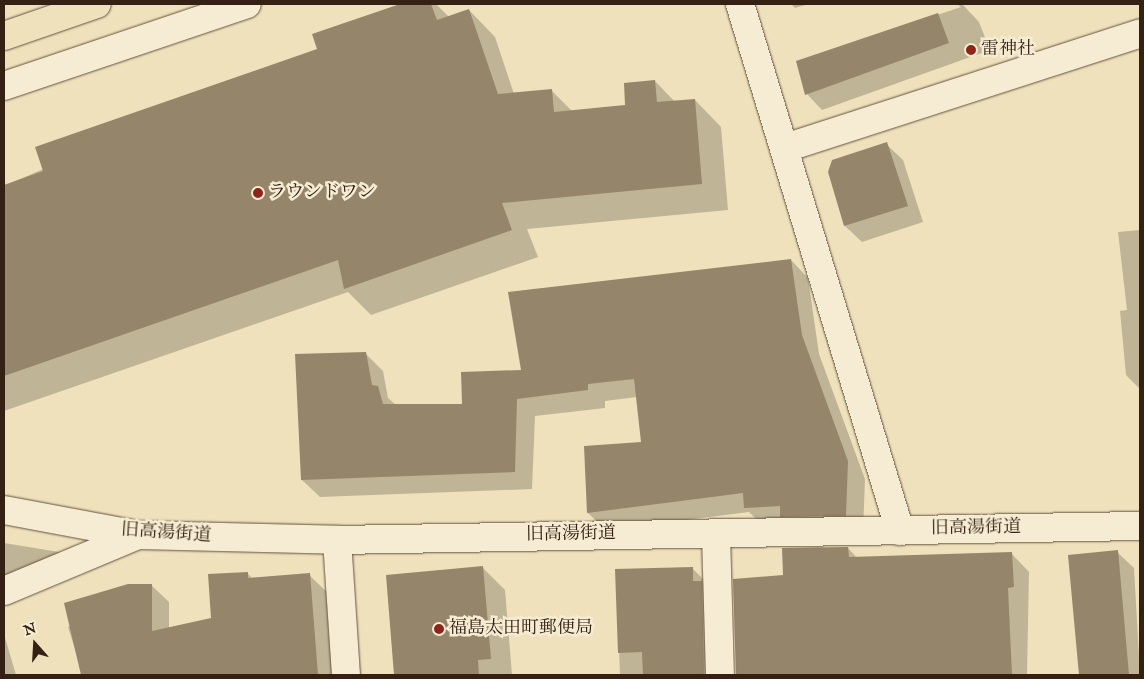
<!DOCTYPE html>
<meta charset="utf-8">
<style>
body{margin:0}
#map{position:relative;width:1144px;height:679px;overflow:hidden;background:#efe1bc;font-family:"IM FELL English","Noto Serif JP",serif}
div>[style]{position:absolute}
.shadow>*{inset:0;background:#0003}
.building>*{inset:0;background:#95856b}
.roads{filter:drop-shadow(0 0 1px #63513d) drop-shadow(0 0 1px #63513d)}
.street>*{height:28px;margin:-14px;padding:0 14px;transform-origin:14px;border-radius:14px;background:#f5ecd3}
.primary>*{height:28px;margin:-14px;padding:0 14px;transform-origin:14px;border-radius:14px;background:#efe1bc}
.dots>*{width:14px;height:14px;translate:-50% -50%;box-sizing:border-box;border:2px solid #f5ecd3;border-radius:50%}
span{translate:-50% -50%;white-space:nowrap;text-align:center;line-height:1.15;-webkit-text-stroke:5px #f5ecd3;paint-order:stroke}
.poi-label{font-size:18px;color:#342113}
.left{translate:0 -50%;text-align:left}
.street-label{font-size:18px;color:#342113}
.frame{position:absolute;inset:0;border:5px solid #342113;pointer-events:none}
.north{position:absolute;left:10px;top:619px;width:50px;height:50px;-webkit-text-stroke:4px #f5ecd3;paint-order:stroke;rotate:341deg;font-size:14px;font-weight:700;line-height:20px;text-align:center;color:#342113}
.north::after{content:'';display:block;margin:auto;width:18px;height:22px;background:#342113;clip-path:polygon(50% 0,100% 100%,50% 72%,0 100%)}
</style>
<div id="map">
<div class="shadow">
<i style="clip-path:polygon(404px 4px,436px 4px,449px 17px,469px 10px,495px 37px,514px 94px,552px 91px,573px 112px,627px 106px,655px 81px,675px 102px,695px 100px,721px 127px,728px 210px,527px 229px,538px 257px,371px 315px,348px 292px,4px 411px,4px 186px,319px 50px,314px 35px)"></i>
<i style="clip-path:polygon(791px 4px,809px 4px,795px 8px)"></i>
<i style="clip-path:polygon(957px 4px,968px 4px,963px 5px,979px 22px,990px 50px,822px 110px,807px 94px,797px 62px,961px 7px)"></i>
<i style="clip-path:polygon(886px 144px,903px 160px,923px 222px,862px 242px,845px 226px)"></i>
<i style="clip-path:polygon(1140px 230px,1140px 389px,1126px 375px,1120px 311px,1127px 310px,1118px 232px)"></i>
<i style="clip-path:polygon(791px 260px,808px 278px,819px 354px,865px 479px,863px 533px,762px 525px,749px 512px,606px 530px,588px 513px,643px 444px,637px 397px,605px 401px,605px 408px,535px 416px,532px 489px,320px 497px,302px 480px,365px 353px,383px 371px,388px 398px,396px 405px,463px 405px,522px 371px)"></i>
<i style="clip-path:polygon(4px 543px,59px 552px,76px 568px,4px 593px)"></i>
<i style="clip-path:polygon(848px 548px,857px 558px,1011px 553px,1029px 572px,1027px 675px,737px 675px,734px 580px,784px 577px)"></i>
<i style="clip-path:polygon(1117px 552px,1134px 568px,1140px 675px,1080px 675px,1069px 556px)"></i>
<i style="clip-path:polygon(482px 567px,505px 590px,512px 675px,395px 675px,387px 576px)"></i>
<i style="clip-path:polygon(692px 568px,710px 586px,721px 675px,620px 675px,616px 570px)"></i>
<i style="clip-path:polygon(247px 573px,253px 579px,309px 575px,327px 592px,334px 675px,83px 675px,68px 627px,151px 585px,169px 602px,169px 628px,213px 619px)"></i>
<i style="clip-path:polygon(4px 634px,16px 675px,4px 675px)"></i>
</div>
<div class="building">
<i style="clip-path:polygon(400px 4px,431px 4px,437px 20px,469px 9px,498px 94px,552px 89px,554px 112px,625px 105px,624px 83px,655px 80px,657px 102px,695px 99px,702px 184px,502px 203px,512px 230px,344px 289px,338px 260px,4px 376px,4px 185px,43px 171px,35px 147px,317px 49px,312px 34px)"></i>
<i style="clip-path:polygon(938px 13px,949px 43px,805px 95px,796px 61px)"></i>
<i style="clip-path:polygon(887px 142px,908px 206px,844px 226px,828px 172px,832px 160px)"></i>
<i style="clip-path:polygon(791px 259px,802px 335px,848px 461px,846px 516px,780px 517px,780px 506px,744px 508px,743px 493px,587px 513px,584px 446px,641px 442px,634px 379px,588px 384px,588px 390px,517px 399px,515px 472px,301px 480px,295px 354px,366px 352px,372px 385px,378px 386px,383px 404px,462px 404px,461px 372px,521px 370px,508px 292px)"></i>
<i style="clip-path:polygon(848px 547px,849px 557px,1012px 552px,1014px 587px,1008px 588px,1012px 675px,736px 675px,733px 579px,783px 575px,782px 548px)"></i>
<i style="clip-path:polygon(1118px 550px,1129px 675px,1079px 675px,1068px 555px)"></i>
<i style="clip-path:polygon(483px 566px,491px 659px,478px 660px,479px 675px,394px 675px,386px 575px)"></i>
<i style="clip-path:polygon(693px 567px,693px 581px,702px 581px,704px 675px,643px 675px,642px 652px,618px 653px,615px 569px)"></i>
<i style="clip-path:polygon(248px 572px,248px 578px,310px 573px,318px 675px,81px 675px,64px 603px,128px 584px,152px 584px,152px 631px,211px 618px,208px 574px)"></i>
</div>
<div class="roads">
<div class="street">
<i style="left:740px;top:4px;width:551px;rotate:73.11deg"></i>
<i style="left:4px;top:86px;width:256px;rotate:-18.6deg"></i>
<i style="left:785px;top:148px;width:373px;rotate:-17.9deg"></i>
<i style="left:4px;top:510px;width:136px;rotate:10.6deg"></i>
<i style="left:138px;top:535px;width:199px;rotate:1.4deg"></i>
<i style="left:337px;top:540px;width:803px;rotate:-1deg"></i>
<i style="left:716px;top:534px;width:141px;rotate:88.4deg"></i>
<i style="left:337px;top:540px;width:135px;rotate:86.2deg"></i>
<i style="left:4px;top:591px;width:145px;rotate:-22.7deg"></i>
</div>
<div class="primary">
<i style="left:4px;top:36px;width:98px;rotate:-19deg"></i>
</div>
</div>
<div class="dots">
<i style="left:971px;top:50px;background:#8f2418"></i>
<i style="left:258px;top:193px;background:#8f2418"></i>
<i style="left:439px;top:629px;background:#8f2418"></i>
</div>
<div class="poi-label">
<span class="left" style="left:981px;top:50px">雷神社</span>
<span class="left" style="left:268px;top:193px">ラウンドワン</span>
<span class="left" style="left:449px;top:629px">福島太田町郵便局</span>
</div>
<div class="street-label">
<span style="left:976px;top:529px;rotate:-1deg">旧高湯街道</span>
<span style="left:166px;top:534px;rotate:4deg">旧高湯街道</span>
<span style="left:571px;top:535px;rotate:-1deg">旧高湯街道</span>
</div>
<div class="frame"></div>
<div class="north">N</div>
</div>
